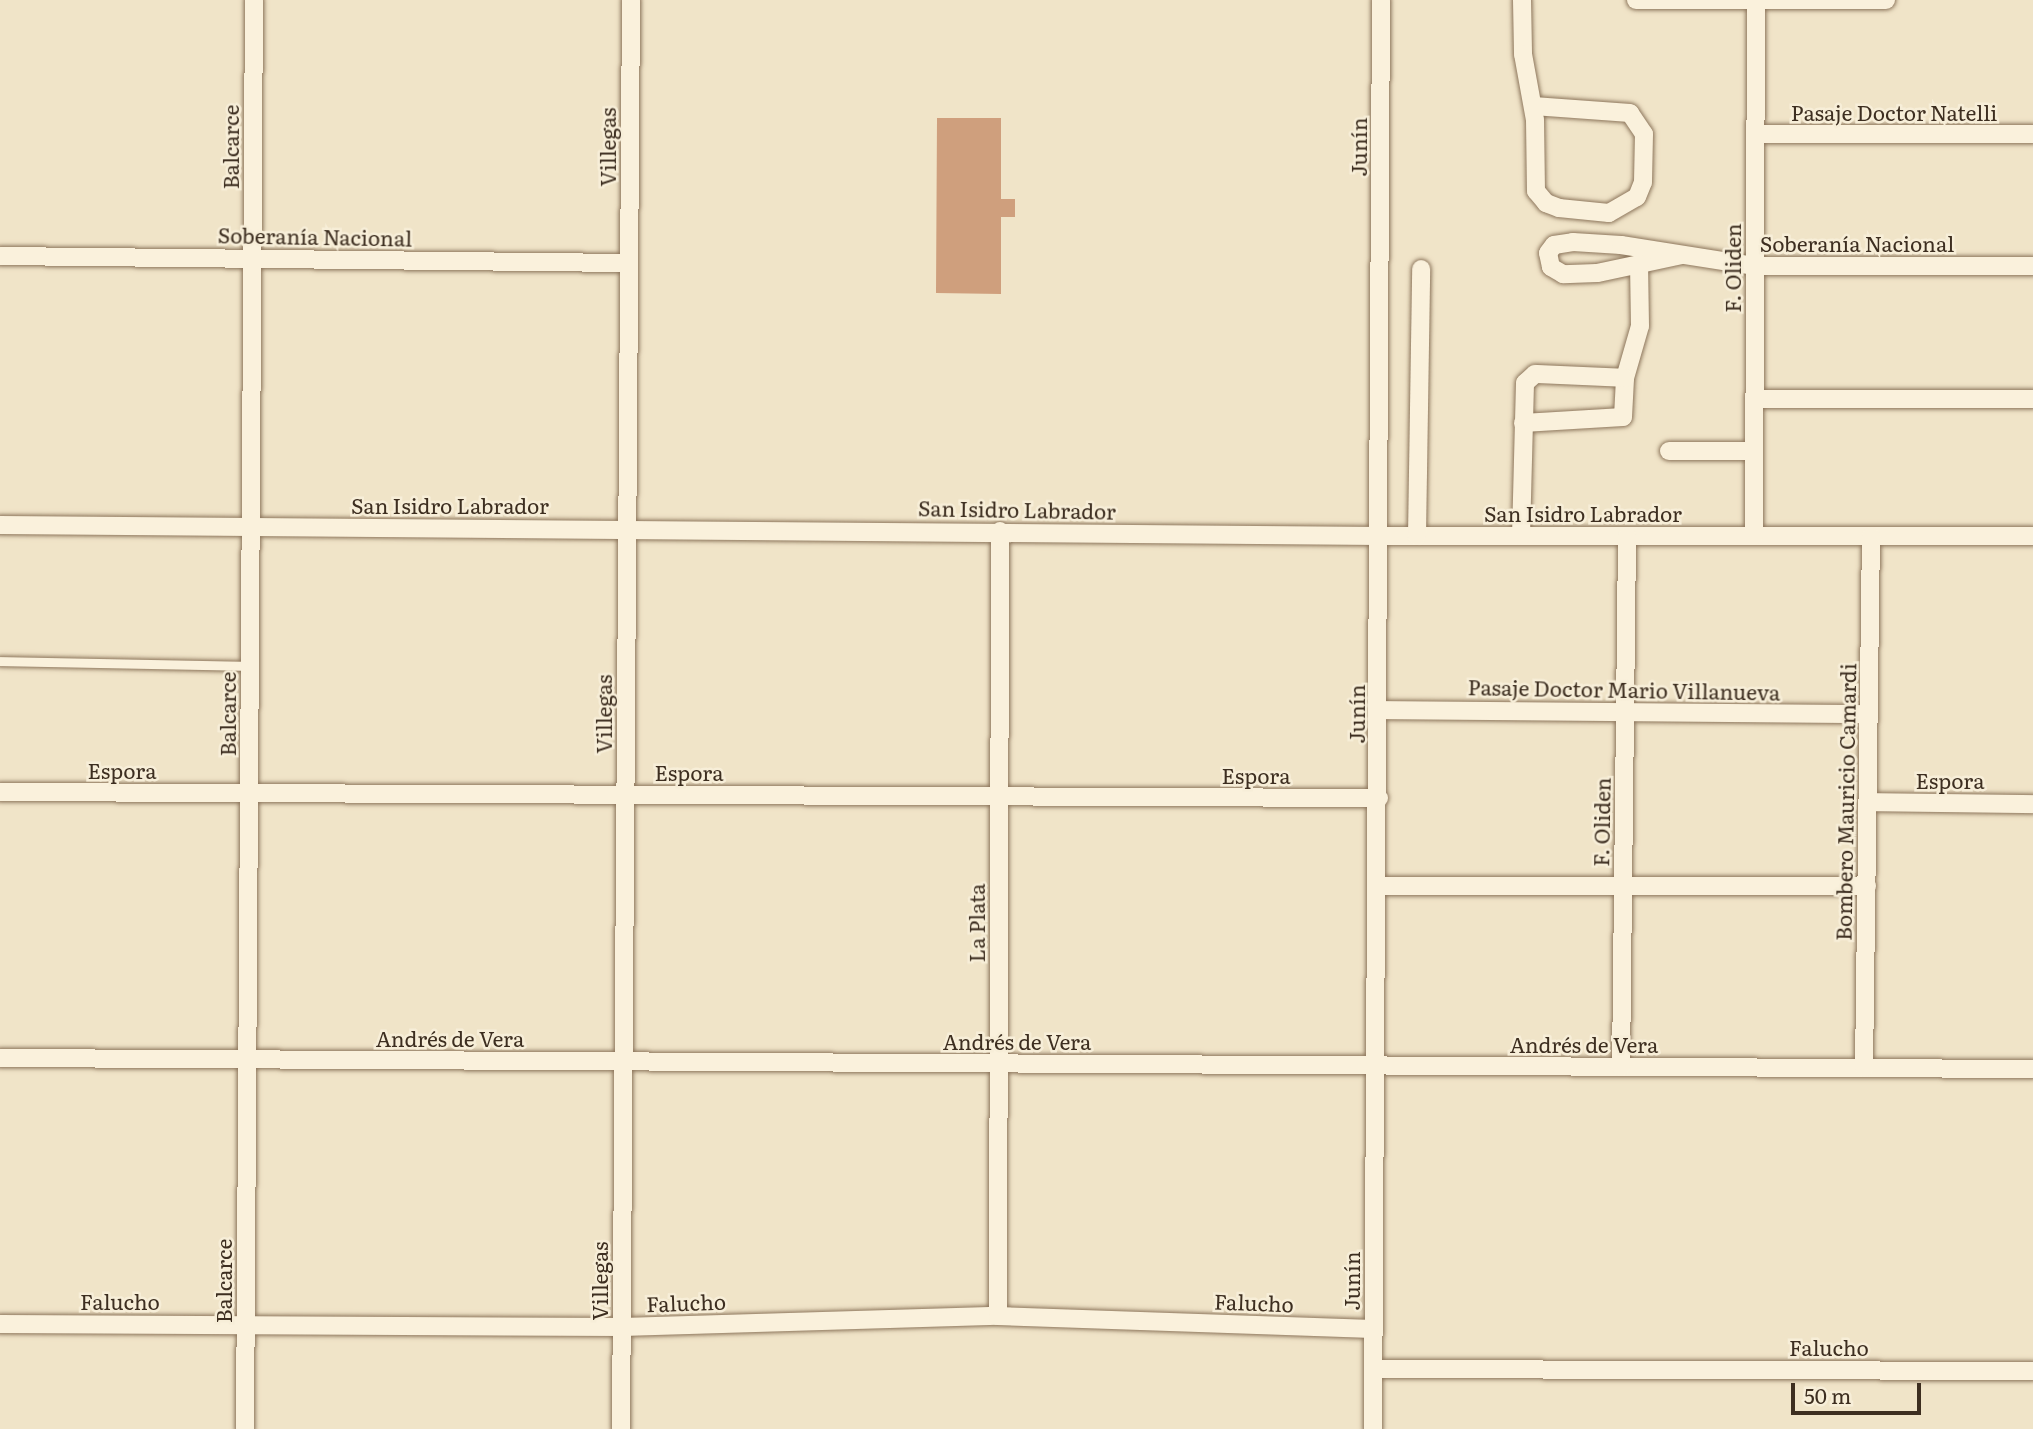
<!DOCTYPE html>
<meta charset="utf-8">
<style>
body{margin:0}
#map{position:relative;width:2033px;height:1429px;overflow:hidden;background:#f0e4c8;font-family:Literata,serif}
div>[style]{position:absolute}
.building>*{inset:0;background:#cf9f7d}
.roads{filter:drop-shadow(0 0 2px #8d765c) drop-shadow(0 0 2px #8d765c)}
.service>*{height:9px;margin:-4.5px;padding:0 4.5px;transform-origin:4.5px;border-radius:4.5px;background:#faf1dc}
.minor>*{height:18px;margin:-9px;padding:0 9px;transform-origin:9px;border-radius:9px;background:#faf1dc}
span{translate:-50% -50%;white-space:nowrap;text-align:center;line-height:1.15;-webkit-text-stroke:5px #f7eed8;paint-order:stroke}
.street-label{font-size:21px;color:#3d2e20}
.scale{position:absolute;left:1791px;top:1383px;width:130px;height:32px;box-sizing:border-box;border:4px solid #3d2e20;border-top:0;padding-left:9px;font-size:21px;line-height:24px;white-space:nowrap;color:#3d2e20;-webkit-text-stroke:5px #f7eed8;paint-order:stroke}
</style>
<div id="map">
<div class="building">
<i style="clip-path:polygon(937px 118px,1001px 118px,1001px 199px,1015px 199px,1015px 217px,1001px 217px,1001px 294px,936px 293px)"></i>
</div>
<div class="roads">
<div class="service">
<i style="left:0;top:661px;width:250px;rotate:1.1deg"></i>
</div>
<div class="minor">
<i style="left:1522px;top:0;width:54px;rotate:88.9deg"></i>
<i style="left:1523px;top:54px;width:67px;rotate:79.7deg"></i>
<i style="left:1535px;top:120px;width:71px;rotate:89.2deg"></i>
<i style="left:1536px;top:191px;width:16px;rotate:50deg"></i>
<i style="left:1546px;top:203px;width:14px;rotate:21deg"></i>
<i style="left:1559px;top:208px;width:50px;rotate:5.7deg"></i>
<i style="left:1609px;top:213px;width:32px;rotate:-30deg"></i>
<i style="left:1637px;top:197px;width:16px;rotate:-68deg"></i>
<i style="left:1643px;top:182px;width:48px;rotate:-88.8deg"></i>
<i style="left:1644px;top:134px;width:25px;rotate:-124deg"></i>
<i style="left:1630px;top:113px;width:97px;rotate:-175.9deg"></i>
<i style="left:1636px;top:0;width:250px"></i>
<i style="left:1756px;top:134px;width:277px"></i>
<i style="left:1682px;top:255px;width:87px;rotate:168deg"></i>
<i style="left:1597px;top:273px;width:34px;rotate:178deg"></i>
<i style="left:1563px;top:274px;width:14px;rotate:-150deg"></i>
<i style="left:1551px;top:267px;width:14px;rotate:-102deg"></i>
<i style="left:1548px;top:253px;width:10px;rotate:-53deg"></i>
<i style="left:1554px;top:245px;width:19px;rotate:-9deg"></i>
<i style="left:1573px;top:242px;width:48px;rotate:3.6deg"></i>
<i style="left:1621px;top:245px;width:136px;rotate:8.9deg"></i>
<i style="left:1755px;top:266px;width:278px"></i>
<i style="left:0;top:256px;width:629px;rotate:0.64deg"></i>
<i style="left:1755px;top:399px;width:278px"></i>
<i style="left:1523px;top:423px;width:100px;rotate:-3.4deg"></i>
<i style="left:1623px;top:417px;width:39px;rotate:-87deg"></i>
<i style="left:1625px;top:378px;width:54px;rotate:-73.9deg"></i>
<i style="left:1640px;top:326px;width:62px;rotate:-90.9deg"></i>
<i style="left:1669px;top:451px;width:85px"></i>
<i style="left:0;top:525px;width:1380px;rotate:0.46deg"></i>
<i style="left:1380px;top:536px;width:653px"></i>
<i style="left:1417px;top:536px;width:267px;rotate:-89.1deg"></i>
<i style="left:1521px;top:536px;width:153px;rotate:-88.5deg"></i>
<i style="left:1525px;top:383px;width:13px;rotate:-42deg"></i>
<i style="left:1535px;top:374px;width:90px;rotate:2.5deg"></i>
<i style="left:1754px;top:536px;width:536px;rotate:-89.79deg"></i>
<i style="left:1379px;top:710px;width:490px;rotate:0.5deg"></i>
<i style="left:0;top:792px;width:1379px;rotate:0.25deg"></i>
<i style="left:1868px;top:802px;width:165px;rotate:0.7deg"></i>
<i style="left:1378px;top:886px;width:489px"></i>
<i style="left:0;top:1058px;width:2033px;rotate:0.31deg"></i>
<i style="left:1621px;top:1067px;width:531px;rotate:-89.35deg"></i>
<i style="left:1864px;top:1068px;width:532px;rotate:-89.25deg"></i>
<i style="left:998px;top:1316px;width:785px;rotate:-89.85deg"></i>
<i style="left:0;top:1324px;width:622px;rotate:0.28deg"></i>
<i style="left:622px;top:1327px;width:376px;rotate:-1.7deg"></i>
<i style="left:998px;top:1316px;width:375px;rotate:2deg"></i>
<i style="left:1373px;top:1369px;width:660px;rotate:0.17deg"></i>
<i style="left:245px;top:1429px;width:1429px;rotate:-89.64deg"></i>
<i style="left:621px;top:1429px;width:1429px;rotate:-89.6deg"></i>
<i style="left:1373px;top:1429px;width:1429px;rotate:-89.68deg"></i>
</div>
</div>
<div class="street-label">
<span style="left:1894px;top:112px">Pasaje Doctor Natelli</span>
<span style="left:230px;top:147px;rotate:-90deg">Balcarce</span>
<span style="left:607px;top:147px;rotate:-90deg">Villegas</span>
<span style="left:1358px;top:147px;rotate:-90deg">Junín</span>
<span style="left:315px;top:236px;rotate:1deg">Soberanía Nacional</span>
<span style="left:1857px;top:243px">Soberanía Nacional</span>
<span style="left:1732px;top:268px;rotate:-90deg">F. Oliden</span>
<span style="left:450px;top:505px">San Isidro Labrador</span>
<span style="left:1017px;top:509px;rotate:1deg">San Isidro Labrador</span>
<span style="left:1583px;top:513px">San Isidro Labrador</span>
<span style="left:1624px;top:689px;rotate:1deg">Pasaje Doctor Mario Villanueva</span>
<span style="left:227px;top:714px;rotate:-90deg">Balcarce</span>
<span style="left:603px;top:714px;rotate:-90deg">Villegas</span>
<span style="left:1356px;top:714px;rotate:-90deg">Junín</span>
<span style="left:122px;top:770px">Espora</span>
<span style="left:689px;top:772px">Espora</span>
<span style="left:1256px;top:775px">Espora</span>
<span style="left:1950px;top:780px">Espora</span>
<span style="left:1845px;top:802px;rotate:-89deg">Bombero Mauricio Camardi</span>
<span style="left:1601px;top:822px;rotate:-89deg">F. Oliden</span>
<span style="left:976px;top:923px;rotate:-90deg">La Plata</span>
<span style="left:450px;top:1038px">Andrés de Vera</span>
<span style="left:1017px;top:1041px">Andrés de Vera</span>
<span style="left:1584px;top:1044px">Andrés de Vera</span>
<span style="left:223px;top:1281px;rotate:-90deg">Balcarce</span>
<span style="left:599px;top:1281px;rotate:-90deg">Villegas</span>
<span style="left:1351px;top:1281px;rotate:-90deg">Junín</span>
<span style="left:120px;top:1301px">Falucho</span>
<span style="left:686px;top:1302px;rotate:-2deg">Falucho</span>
<span style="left:1254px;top:1302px;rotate:2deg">Falucho</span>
<span style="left:1829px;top:1347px">Falucho</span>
</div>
<div class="scale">50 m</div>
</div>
